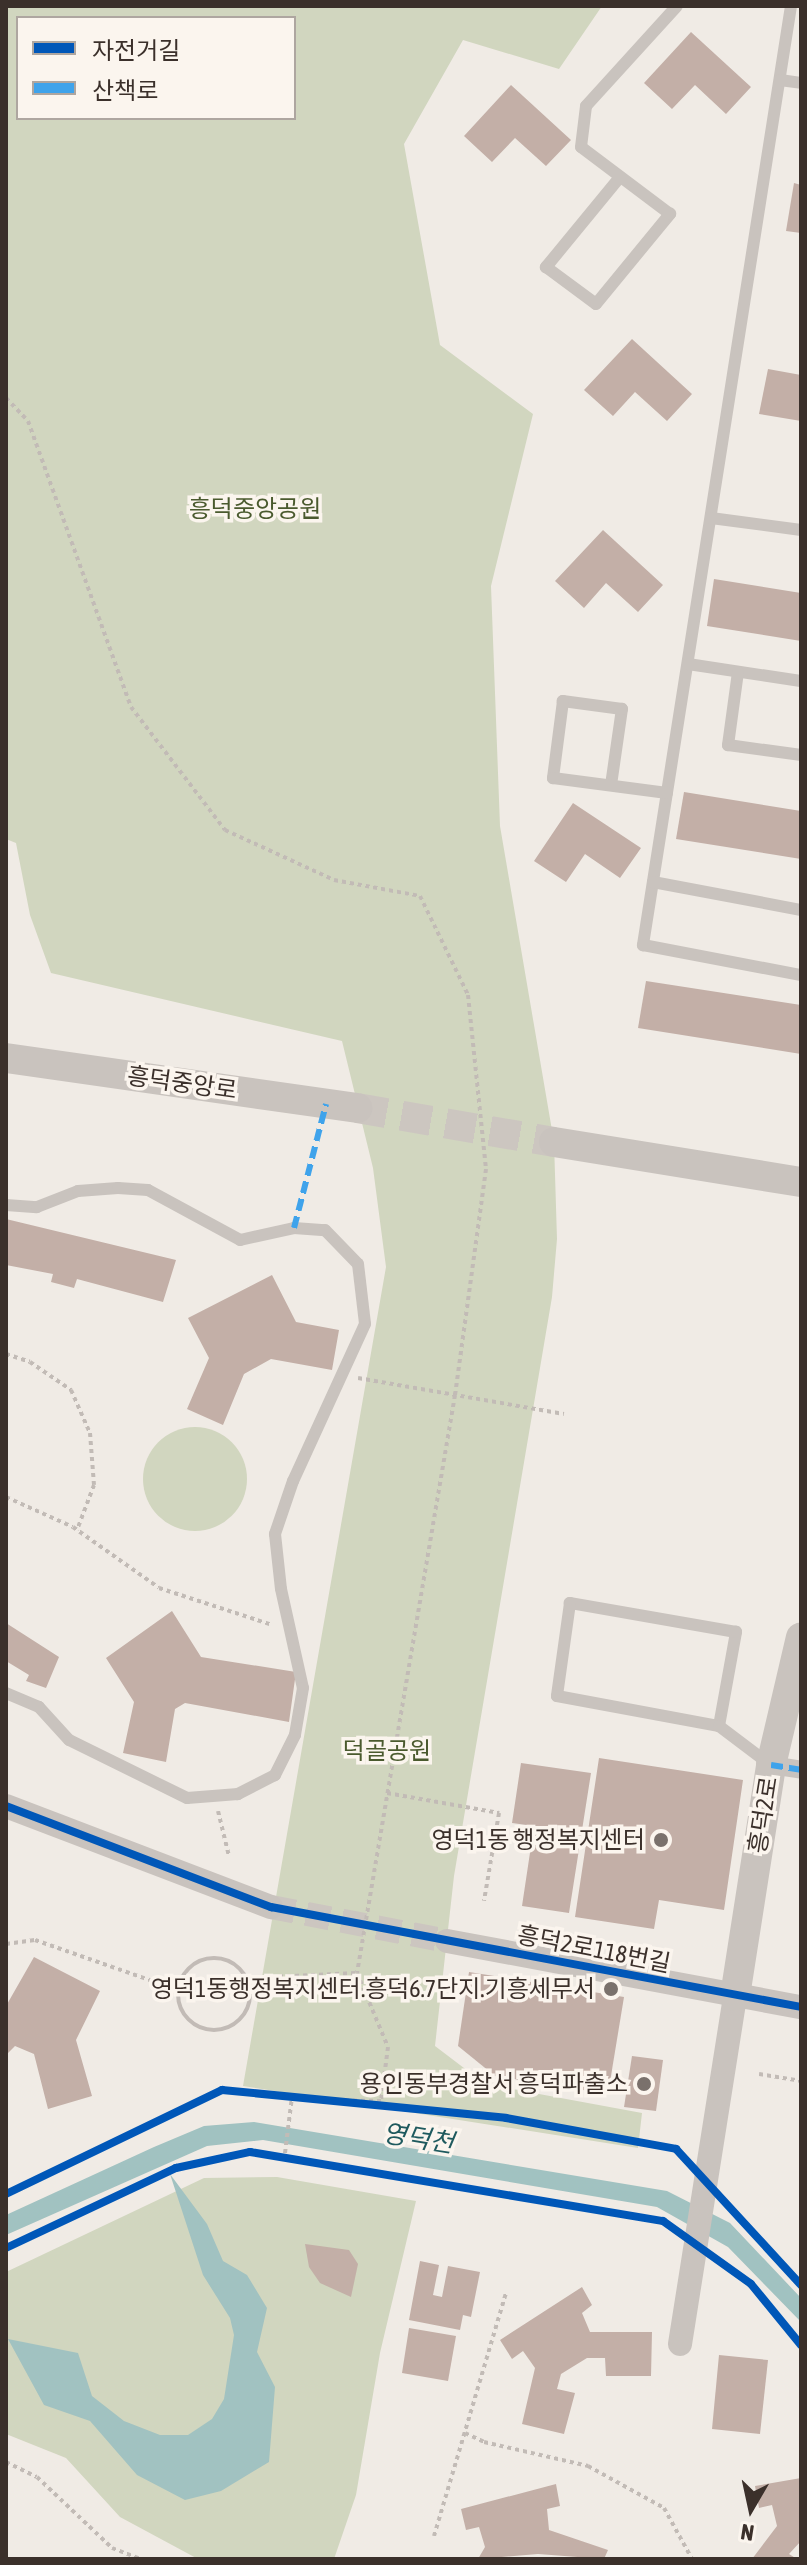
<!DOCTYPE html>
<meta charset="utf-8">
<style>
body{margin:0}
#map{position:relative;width:807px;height:2565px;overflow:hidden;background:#f0ebe5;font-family:"Asap Condensed","Noto Sans KR",sans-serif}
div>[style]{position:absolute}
.green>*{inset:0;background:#d1d6bf}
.round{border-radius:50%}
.water>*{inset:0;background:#a1c2c1}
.building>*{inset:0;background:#c3afa7}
.minor-tunnel>*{height:24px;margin-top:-12px;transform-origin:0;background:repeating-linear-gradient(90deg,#ccc6c0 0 24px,transparent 0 36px)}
.tertiary-tunnel>*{height:30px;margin-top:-15px;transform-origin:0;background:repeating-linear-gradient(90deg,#ccc6c0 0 30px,transparent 0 45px)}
.path>*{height:4px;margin-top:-2px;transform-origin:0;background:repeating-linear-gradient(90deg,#c2bbb6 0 4px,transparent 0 8px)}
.path>.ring{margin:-2px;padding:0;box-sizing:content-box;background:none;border:4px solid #c2bbb6;border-radius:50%}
.service>*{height:12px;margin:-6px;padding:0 6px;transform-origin:6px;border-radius:6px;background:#c9c3be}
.pedestrian>*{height:18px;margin:-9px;padding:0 9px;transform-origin:9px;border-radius:9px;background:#c9c3be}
.minor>*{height:24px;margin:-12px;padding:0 12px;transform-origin:12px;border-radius:12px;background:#c9c3be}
.tertiary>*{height:30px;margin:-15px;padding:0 15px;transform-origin:15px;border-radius:15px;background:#c9c3be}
.quiet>*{height:6px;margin-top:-3px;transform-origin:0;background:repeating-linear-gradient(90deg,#3fa3eb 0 12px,transparent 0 18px)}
.cycleway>*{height:8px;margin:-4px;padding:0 4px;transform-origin:4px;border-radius:4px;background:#0057b8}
.dots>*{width:22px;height:22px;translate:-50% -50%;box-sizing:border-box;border:4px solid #fbf5ee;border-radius:50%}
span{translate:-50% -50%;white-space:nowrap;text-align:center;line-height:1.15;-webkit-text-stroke:7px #fbf5ee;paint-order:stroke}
.park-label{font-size:24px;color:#4a5a2e}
.street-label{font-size:24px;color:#3b302b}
.poi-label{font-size:24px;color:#3b302b}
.right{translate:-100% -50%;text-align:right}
.water-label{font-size:26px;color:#1f5a5e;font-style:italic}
.frame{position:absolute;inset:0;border:8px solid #3b302b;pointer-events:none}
.legend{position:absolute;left:16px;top:16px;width:280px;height:104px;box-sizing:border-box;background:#fbf5ee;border:2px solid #aea6a0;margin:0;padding:10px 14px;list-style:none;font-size:24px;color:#3b302b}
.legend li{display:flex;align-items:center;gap:16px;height:40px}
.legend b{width:40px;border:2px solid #aea6a0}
.north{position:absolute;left:711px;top:2469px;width:80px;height:80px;-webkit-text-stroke:6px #fbf5ee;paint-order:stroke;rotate:189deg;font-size:22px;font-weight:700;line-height:32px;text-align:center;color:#3b302b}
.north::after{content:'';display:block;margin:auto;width:28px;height:36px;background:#3b302b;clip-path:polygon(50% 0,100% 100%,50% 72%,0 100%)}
</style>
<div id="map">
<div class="green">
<i style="clip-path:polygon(evenodd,6px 6px,602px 6px,559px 69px,463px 40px,404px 144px,440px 345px,533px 414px,491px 586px,500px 826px,554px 1142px,557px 1239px,552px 1297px,454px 1876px,435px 2046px,485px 2084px,642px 2113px,638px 2148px,243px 2086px,386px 1267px,373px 1168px,342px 1041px,51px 973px,30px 915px,16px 843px,6px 839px,6px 6px,18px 18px,294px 18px,294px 118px,18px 118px,18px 18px)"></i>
<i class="round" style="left:143px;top:1427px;width:104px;height:104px"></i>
<i style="clip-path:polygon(277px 2177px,416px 2201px,380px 2353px,356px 2495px,334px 2559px,198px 2559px,120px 2517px,66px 2458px,6px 2434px,6px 2272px,204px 2178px)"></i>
</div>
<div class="water">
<i style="clip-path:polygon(254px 2122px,667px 2191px,730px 2223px,801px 2298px,801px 2322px,728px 2247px,657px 2207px,263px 2140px,207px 2146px,6px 2235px,6px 2215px,154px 2147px,204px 2126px)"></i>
<i style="clip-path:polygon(170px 2174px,207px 2224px,223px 2261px,247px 2275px,267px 2308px,257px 2352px,275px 2387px,269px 2462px,221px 2491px,185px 2500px,137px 2475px,90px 2421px,44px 2405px,8px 2339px,78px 2353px,92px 2396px,124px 2421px,160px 2435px,188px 2435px,212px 2419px,224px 2399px,234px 2335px,230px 2318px,203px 2275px)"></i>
</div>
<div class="building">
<i style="clip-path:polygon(691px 32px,751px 87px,726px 114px,695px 85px,672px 109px,644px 83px)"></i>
<i style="clip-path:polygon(511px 85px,571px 140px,546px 166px,515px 138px,492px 162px,464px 136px)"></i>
<i style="clip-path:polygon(794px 183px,801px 185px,801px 233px,786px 231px)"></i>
<i style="clip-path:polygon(632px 339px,692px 394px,667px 421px,635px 392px,613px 416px,584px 390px)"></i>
<i style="clip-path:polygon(768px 369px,801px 375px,801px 421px,759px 414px)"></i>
<i style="clip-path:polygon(603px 530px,663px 585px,638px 612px,606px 583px,584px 608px,555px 581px)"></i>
<i style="clip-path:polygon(714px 579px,801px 593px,801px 641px,707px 626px)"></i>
<i style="clip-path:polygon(684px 792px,801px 811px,801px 859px,676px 839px)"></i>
<i style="clip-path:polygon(573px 803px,641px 848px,620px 878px,585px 854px,566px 882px,534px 861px)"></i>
<i style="clip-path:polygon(646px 981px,801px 1005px,801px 1054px,638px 1028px)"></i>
<i style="clip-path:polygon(6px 1219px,176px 1260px,163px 1302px,77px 1279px,74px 1288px,51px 1282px,53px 1274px,6px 1265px)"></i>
<i style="clip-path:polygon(272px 1275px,296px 1322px,339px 1330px,332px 1370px,271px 1359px,244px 1374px,223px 1425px,187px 1409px,209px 1358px,188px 1318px)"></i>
<i style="clip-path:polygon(172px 1611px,201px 1657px,296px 1672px,289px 1722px,185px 1703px,175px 1709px,166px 1762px,123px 1753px,134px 1702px,106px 1658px)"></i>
<i style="clip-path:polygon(6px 1623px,59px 1657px,46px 1688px,26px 1681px,29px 1675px,6px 1661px)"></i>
<i style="clip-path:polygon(599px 1758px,743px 1780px,724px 1910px,659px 1900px,654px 1929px,575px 1917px)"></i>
<i style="clip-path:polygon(521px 1763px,591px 1773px,569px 1913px,522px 1906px,534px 1826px,512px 1823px)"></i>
<i style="clip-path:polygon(34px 1957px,100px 1991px,76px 2040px,92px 2096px,48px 2109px,34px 2054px,15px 2046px,6px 2055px,6px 2006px)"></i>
<i style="clip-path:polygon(469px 1972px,624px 1997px,608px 2094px,495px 2076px,458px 2046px)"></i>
<i style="clip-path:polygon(632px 2056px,663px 2060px,656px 2111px,624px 2107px)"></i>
<i style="clip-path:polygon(305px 2244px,349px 2250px,358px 2264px,351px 2297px,320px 2283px,309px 2267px)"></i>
<i style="clip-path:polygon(420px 2261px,439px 2265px,433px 2295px,442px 2297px,448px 2266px,480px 2272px,471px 2317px,463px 2315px,460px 2330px,409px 2320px)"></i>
<i style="clip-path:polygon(582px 2287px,592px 2305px,582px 2313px,590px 2332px,652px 2332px,651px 2376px,606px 2376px,605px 2358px,587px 2358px,561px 2374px,557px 2389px,575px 2393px,564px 2434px,522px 2424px,535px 2368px,523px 2351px,512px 2359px,500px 2340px)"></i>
<i style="clip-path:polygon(409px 2328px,456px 2336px,448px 2381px,402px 2373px)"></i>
<i style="clip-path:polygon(719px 2355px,768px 2360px,760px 2434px,712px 2429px)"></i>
<i style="clip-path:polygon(801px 2478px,801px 2541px,789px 2554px,797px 2559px,752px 2559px,777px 2526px,772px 2505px,759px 2508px,755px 2486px)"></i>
<i style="clip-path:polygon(556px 2484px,560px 2506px,547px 2509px,549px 2530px,608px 2550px,604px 2559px,538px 2554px,478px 2559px,485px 2547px,479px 2527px,466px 2530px,461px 2509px)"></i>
</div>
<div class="minor-tunnel">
<i style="left:271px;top:1907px;width:179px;rotate:10.9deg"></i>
</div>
<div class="tertiary-tunnel">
<i style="left:357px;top:1108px;width:200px;rotate:9.8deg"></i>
</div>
<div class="path">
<i style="left:6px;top:398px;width:32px;rotate:46deg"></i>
<i style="left:28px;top:421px;width:304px;rotate:70.2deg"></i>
<i style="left:131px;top:707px;width:155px;rotate:52.6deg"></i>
<i style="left:225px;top:830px;width:120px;rotate:24.6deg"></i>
<i style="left:334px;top:880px;width:87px;rotate:10.5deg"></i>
<i style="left:420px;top:896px;width:110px;rotate:64.1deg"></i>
<i style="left:468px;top:995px;width:175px;rotate:84.1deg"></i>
<i style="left:486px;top:1169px;width:228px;rotate:97.8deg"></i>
<i style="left:455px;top:1395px;width:586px;rotate:99.62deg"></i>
<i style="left:357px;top:1973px;width:80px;rotate:67.3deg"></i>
<i style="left:388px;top:2047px;width:54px;rotate:97.4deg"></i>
<i style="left:381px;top:2101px;width:56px;rotate:-179deg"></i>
<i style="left:6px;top:1354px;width:25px;rotate:18deg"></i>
<i style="left:30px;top:1362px;width:50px;rotate:34.3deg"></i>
<i style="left:71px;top:1390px;width:47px;rotate:66.2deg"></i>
<i style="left:90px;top:1433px;width:52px;rotate:85.6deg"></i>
<i style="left:94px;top:1485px;width:48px;rotate:110.7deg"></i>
<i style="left:358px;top:1378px;width:209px;rotate:9.9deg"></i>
<i style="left:6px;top:1497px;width:73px;rotate:24.1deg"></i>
<i style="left:73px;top:1527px;width:105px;rotate:35.3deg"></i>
<i style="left:159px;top:1588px;width:119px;rotate:18.1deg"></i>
<i style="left:387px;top:1793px;width:114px;rotate:10.1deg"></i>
<i style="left:499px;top:1813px;width:89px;rotate:99.7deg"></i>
<i style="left:218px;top:1811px;width:46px;rotate:76.3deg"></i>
<i style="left:6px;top:1944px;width:29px;rotate:-8deg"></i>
<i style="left:35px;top:1940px;width:124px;rotate:19.3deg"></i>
<i style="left:152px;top:1981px;width:27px;rotate:2deg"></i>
<i class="ring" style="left:178px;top:1958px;width:68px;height:68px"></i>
<i style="left:247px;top:1978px;width:109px;rotate:-2.6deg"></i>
<i style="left:759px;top:2074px;width:43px;rotate:9.5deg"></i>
<i style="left:284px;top:2161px;width:64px;rotate:-82.9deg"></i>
<i style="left:465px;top:2433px;width:21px;rotate:25deg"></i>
<i style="left:484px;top:2442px;width:107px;rotate:13deg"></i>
<i style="left:588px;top:2466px;width:87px;rotate:28.9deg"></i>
<i style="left:664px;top:2508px;width:58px;rotate:61.2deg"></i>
<i style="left:6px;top:2462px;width:34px;rotate:26deg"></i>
<i style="left:37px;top:2477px;width:103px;rotate:43.4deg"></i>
<i style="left:112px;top:2548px;width:31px;rotate:21deg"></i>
<i style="left:434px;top:2536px;width:253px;rotate:-73.5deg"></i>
</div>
<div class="service">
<i style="left:791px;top:6px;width:951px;rotate:98.96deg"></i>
<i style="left:643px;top:945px;width:161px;rotate:10.8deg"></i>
<i style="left:780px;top:80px;width:21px;rotate:8deg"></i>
<i style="left:620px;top:177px;width:117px;rotate:129.4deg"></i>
<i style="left:546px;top:267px;width:62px;rotate:36.5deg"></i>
<i style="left:596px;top:304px;width:117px;rotate:-50.6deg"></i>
<i style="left:670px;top:214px;width:111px;rotate:-143deg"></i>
<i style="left:581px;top:147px;width:41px;rotate:-83deg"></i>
<i style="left:586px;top:106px;width:135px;rotate:-47.7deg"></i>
<i style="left:711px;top:518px;width:91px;rotate:7.6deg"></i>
<i style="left:688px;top:664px;width:114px;rotate:8.6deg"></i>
<i style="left:738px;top:672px;width:74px;rotate:97.8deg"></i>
<i style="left:728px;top:745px;width:74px;rotate:7.8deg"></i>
<i style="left:611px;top:785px;width:77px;rotate:-81.8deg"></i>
<i style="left:622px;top:709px;width:60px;rotate:-172.3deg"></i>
<i style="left:563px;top:701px;width:78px;rotate:97.4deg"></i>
<i style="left:553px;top:778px;width:115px;rotate:7.5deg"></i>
<i style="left:653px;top:882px;width:151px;rotate:10.7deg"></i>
<i style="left:6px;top:1205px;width:31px;rotate:4deg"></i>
<i style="left:37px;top:1207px;width:44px;rotate:-21.3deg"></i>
<i style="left:78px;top:1191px;width:40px;rotate:-4.3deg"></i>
<i style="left:118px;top:1188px;width:30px;rotate:4deg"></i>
<i style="left:148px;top:1190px;width:105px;rotate:28.5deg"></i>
<i style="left:240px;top:1240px;width:55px;rotate:-12.5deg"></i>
<i style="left:294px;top:1228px;width:31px;rotate:4deg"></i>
<i style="left:325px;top:1230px;width:47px;rotate:45.9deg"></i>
<i style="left:358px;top:1264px;width:60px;rotate:83.3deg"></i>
<i style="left:365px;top:1324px;width:173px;rotate:114.6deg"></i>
<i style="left:293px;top:1481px;width:56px;rotate:108.8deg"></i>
<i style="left:275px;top:1534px;width:55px;rotate:83.8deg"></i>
<i style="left:281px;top:1589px;width:101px;rotate:77.5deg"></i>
<i style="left:303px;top:1688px;width:48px;rotate:99.7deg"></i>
<i style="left:295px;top:1735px;width:45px;rotate:116.6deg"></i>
<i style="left:275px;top:1775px;width:42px;rotate:152.8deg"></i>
<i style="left:238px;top:1794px;width:51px;rotate:175.5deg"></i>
<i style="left:187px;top:1798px;width:131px;rotate:-153.8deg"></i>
<i style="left:69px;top:1740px;width:45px;rotate:-132.3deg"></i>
<i style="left:39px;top:1707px;width:36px;rotate:-157deg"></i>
<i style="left:719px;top:1726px;width:96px;rotate:-79.7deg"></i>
<i style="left:736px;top:1632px;width:169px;rotate:-170.1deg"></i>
<i style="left:570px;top:1603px;width:94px;rotate:98deg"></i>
<i style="left:557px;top:1696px;width:165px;rotate:10.5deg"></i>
<i style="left:719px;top:1726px;width:61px;rotate:37.1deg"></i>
</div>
<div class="pedestrian">
<i style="left:771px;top:1765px;width:30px;rotate:9deg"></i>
</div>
<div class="minor">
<i style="left:6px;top:1806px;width:284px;rotate:20.9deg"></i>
<i style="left:447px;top:1941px;width:360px;rotate:10.6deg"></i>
<i style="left:680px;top:2344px;width:352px;rotate:-81deg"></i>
</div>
<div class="tertiary">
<i style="left:6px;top:1058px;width:355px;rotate:8.1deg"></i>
<i style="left:554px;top:1142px;width:250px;rotate:9.2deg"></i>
<i style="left:735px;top:1996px;width:234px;rotate:-81.1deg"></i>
<i style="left:771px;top:1765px;width:131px;rotate:-76.8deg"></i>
</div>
<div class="quiet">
<i style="left:294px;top:1228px;width:128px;rotate:-75.5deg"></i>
<i style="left:771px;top:1765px;width:30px;rotate:9deg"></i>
</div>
<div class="cycleway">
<i style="left:6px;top:1806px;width:284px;rotate:20.9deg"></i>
<i style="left:271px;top:1907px;width:539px;rotate:10.68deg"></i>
<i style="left:6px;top:2194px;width:240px;rotate:-25.7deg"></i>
<i style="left:222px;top:2090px;width:285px;rotate:5.6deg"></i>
<i style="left:506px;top:2118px;width:173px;rotate:10.3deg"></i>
<i style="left:676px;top:2149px;width:185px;rotate:47.4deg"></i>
<i style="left:6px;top:2248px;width:188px;rotate:-25.2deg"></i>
<i style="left:176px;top:2168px;width:76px;rotate:-12.2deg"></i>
<i style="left:250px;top:2152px;width:419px;rotate:9.5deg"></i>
<i style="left:663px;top:2221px;width:108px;rotate:35.6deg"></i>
<i style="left:751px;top:2284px;width:79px;rotate:50.7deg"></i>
</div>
<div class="dots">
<i style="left:661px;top:1840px;background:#7a716c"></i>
<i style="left:611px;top:1989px;background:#7a716c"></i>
<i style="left:644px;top:2084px;background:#7a716c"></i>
</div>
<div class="park-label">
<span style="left:255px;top:509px">흥덕중앙공원</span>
<span style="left:387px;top:1751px">덕골공원</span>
</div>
<div class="street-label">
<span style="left:182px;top:1083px;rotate:8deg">흥덕중앙로</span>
<span style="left:763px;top:1815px;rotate:-81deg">흥덕2로</span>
<span style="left:594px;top:1949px;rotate:11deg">흥덕2로118번길</span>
</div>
<div class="poi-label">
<span class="right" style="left:645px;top:1840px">영덕1동 행정복지센터</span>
<span class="right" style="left:595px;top:1989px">영덕1동행정복지센터.흥덕6.7단지.기흥세무서</span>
<span class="right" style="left:628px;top:2084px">용인동부경찰서 흥덕파출소</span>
</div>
<div class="water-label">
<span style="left:418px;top:2139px;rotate:9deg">영덕천</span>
</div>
<div class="frame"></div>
<ul class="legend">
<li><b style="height:10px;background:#0057b8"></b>자전거길</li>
<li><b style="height:10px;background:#3fa3eb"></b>산책로</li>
</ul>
<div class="north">N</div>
</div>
